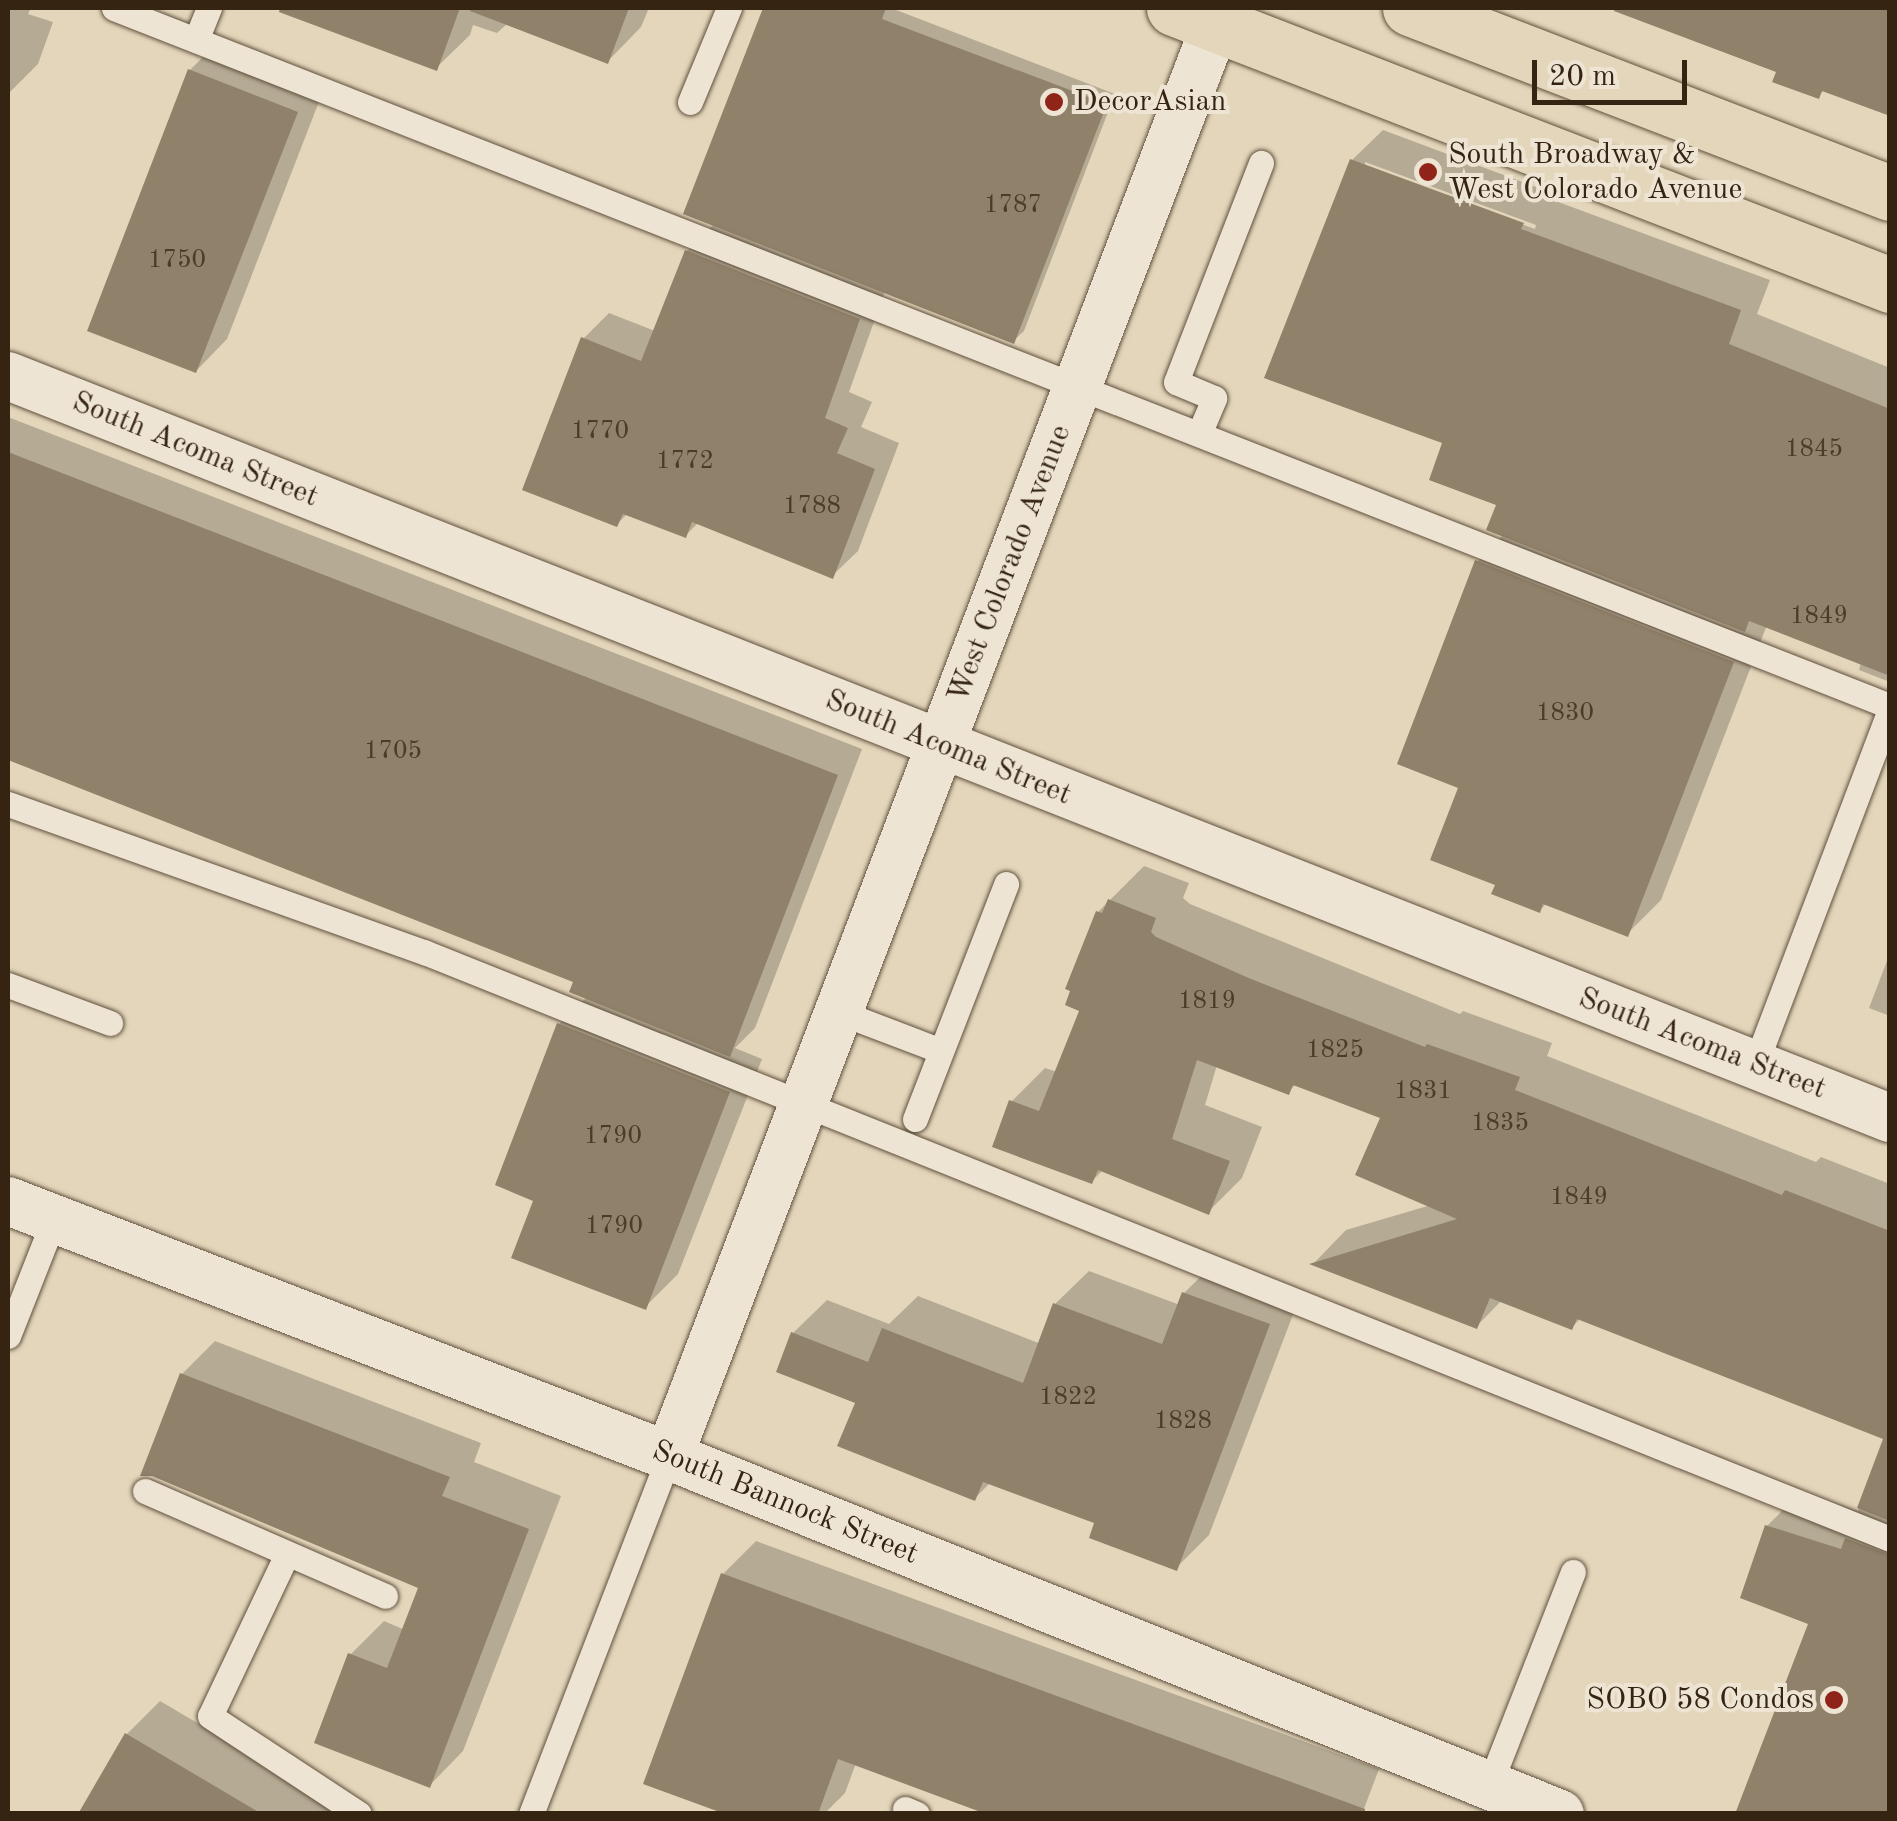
<!DOCTYPE html>
<style>
body{margin:0}
#map{position:relative;width:1897px;height:1821px;overflow:hidden;background:#e3d6bb;font-family:"Old Standard TT",serif}
div>[style]{position:absolute}
.shadow>*{inset:0;background:#0003}
.building>*{inset:0;background:#90816a}
.roads{filter:drop-shadow(0 0 2px #61503d) drop-shadow(0 0 2px #61503d)}
.lane>*{height:25px;margin:-12.5px;padding:0 12.5px;transform-origin:12.5px;border-radius:12.5px;background:#ede4d3}
.street>*{height:48px;margin:-24px;padding:0 24px;transform-origin:24px;border-radius:24px;background:#ede4d3}
.primary>*{height:55px;margin:-27.5px;padding:0 27.5px;transform-origin:27.5px;border-radius:27.5px;background:#e3d6bb}
.dots>*{width:28px;height:28px;translate:-50% -50%;box-sizing:border-box;border:5px solid #ede4d3;border-radius:50%}
span{translate:-50% -50%;white-space:nowrap;text-align:center;line-height:1.15;-webkit-text-stroke:8px #ede4d3;paint-order:stroke}
.number-label{font-size:25px;color:#4c3b29}
.number-label span{-webkit-text-stroke-width:0}
.poi-label{font-size:30px;color:#362413}
.left{translate:0 -50%;text-align:left}
.right{translate:-100% -50%;text-align:right}
.street-label{font-size:30px;color:#362413}
.frame{position:absolute;inset:0;border:10px solid #362413;pointer-events:none}
.scale{position:absolute;left:1532px;top:60px;width:155px;height:45px;box-sizing:border-box;border:5px solid #362413;border-top:0;padding-left:12px;font-size:30px;line-height:35px;white-space:nowrap;color:#362413;-webkit-text-stroke:8px #ede4d3;paint-order:stroke}
</style>
<div id="map">
<div class="shadow">
<i style="clip-path:polygon(8px 8px,31px 8px,28px 14px,53px 22px,38px 64px,8px 94px)"></i>
<i style="clip-path:polygon(349px 8px,649px 8px,641px 27px,608px 61px,508px 23px,497px 33px,473px 25px,470px 35px,436px 68px,340px 32px)"></i>
<i style="clip-path:polygon(765px 8px,891px 8px,1115px 94px,1024px 331px,1013px 341px,885px 291px,849px 392px,872px 402px,861px 427px,899px 443px,858px 551px,832px 576px,699px 522px,686px 535px,628px 513px,617px 524px,583px 339px,609px 313px,655px 331px,687px 251px,714px 224px,687px 213px)"></i>
<i style="clip-path:polygon(1611px 8px,1890px 8px,1890px 114px,1825px 89px,1818px 96px,1779px 71px)"></i>
<i style="clip-path:polygon(221px 39px,327px 81px,227px 339px,196px 371px,190px 70px)"></i>
<i style="clip-path:polygon(evenodd,1383px 130px,1552px 193px,1550px 199px,1770px 280px,1757px 314px,1890px 368px,1890px 682px,1859px 670px,1861px 662px,1767px 625px,1661px 900px,1627px 934px,1547px 903px,1540px 910px,1498px 883px,1461px 786px,1477px 562px,1504px 534px,1499px 504px,1445px 442px,1352px 160px,1383px 130px,1365px 162px,1536px 225px,1535px 229px,1365px 167px,1365px 162px)"></i>
<i style="clip-path:polygon(8px 417px,862px 749px,755px 1028px,735px 1048px,762px 1059px,678px 1274px,645px 1307px,536px 1199px,559px 1024px,587px 997px,576px 981px,8px 758px)"></i>
<i style="clip-path:polygon(1144px 866px,1189px 883px,1183px 898px,1190px 904px,1460px 1014px,1463px 1011px,1552px 1043px,1547px 1056px,1816px 1162px,1821px 1157px,1890px 1184px,1890px 1814px,1767px 1526px,1801px 1492px,1858px 1511px,1886px 1438px,1581px 1318px,1572px 1327px,1502px 1300px,1477px 1326px,1314px 1263px,1346px 1230px,1431px 1205px,1383px 1117px,1297px 1083px,1288px 1092px,1217px 1065px,1205px 1105px,1262px 1127px,1242px 1178px,1208px 1212px,1103px 1170px,1092px 1181px,1011px 1102px,1045px 1068px,1057px 1072px,1083px 1009px,1098px 912px)"></i>
<i style="clip-path:polygon(1890px 953px,1890px 1016px,1869px 1008px)"></i>
<i style="clip-path:polygon(1218px 1260px,1302px 1291px,1209px 1535px,1176px 1568px,1098px 1521px,991px 1482px,975px 1498px,858px 1401px,793px 1333px,827px 1300px,889px 1324px,918px 1296px,1041px 1344px,1055px 1304px,1089px 1271px,1180px 1305px,1184px 1293px)"></i>
<i style="clip-path:polygon(215px 1341px,481px 1443px,474px 1462px,561px 1496px,463px 1751px,430px 1785px,350px 1655px,384px 1621px,405px 1630px,421px 1587px,182px 1374px)"></i>
<i style="clip-path:polygon(756px 1541px,1379px 1769px,1362px 1814px,856px 1763px,845px 1793px,824px 1814px,776px 1814px,723px 1574px)"></i>
<i style="clip-path:polygon(160px 1701px,352px 1814px,81px 1814px,127px 1734px)"></i>
</div>
<div class="building">
<i style="clip-path:polygon(280px 8px,460px 8px,437px 71px,279px 12px)"></i>
<i style="clip-path:polygon(470px 8px,629px 8px,608px 64px,470px 11px)"></i>
<i style="clip-path:polygon(763px 8px,886px 8px,882px 19px,1107px 104px,1014px 344px,683px 214px)"></i>
<i style="clip-path:polygon(1615px 8px,1890px 8px,1890px 116px,1822px 91px,1819px 99px,1772px 82px,1776px 72px,1614px 11px)"></i>
<i style="clip-path:polygon(188px 69px,298px 112px,196px 373px,87px 331px)"></i>
<i style="clip-path:polygon(1350px 159px,1524px 223px,1521px 229px,1741px 310px,1729px 344px,1890px 409px,1890px 676px,1749px 621px,1745px 632px,1486px 530px,1496px 505px,1429px 480px,1442px 443px,1264px 378px)"></i>
<i style="clip-path:polygon(685px 250px,860px 319px,825px 418px,848px 428px,837px 453px,875px 469px,833px 579px,692px 522px,686px 538px,623px 514px,617px 527px,522px 490px,581px 337px,641px 361px)"></i>
<i style="clip-path:polygon(8px 452px,838px 775px,730px 1057px,569px 992px,573px 982px,8px 760px)"></i>
<i style="clip-path:polygon(1475px 560px,1734px 662px,1628px 937px,1543px 904px,1540px 913px,1491px 894px,1495px 885px,1430px 860px,1458px 788px,1397px 764px)"></i>
<i style="clip-path:polygon(1108px 899px,1156px 918px,1151px 932px,1156px 937px,1251px 979px,1425px 1047px,1427px 1044px,1520px 1077px,1515px 1090px,1782px 1195px,1785px 1190px,1890px 1231px,1890px 1521px,1857px 1508px,1883px 1439px,1577px 1319px,1572px 1330px,1490px 1298px,1477px 1329px,1309px 1264px,1457px 1219px,1355px 1175px,1380px 1118px,1293px 1085px,1289px 1095px,1197px 1060px,1172px 1139px,1230px 1161px,1209px 1215px,1098px 1170px,1092px 1184px,992px 1147px,1009px 1100px,1039px 1111px,1079px 1011px,1065px 1005px,1070px 991px,1065px 989px,1096px 911px,1102px 913px)"></i>
<i style="clip-path:polygon(557px 1023px,730px 1092px,646px 1310px,511px 1258px,533px 1201px,495px 1185px)"></i>
<i style="clip-path:polygon(1182px 1292px,1270px 1324px,1177px 1571px,1089px 1538px,1094px 1523px,983px 1482px,975px 1501px,837px 1446px,855px 1403px,776px 1372px,791px 1332px,868px 1362px,882px 1328px,1023px 1383px,1053px 1303px,1162px 1344px)"></i>
<i style="clip-path:polygon(180px 1373px,450px 1477px,442px 1496px,529px 1529px,430px 1788px,314px 1743px,348px 1653px,387px 1668px,418px 1588px,152px 1476px,140px 1476px)"></i>
<i style="clip-path:polygon(1765px 1525px,1841px 1549px,1845px 1538px,1890px 1555px,1890px 1814px,1735px 1814px,1808px 1624px,1740px 1598px)"></i>
<i style="clip-path:polygon(721px 1573px,1365px 1809px,1365px 1814px,986px 1814px,838px 1759px,818px 1814px,725px 1814px,643px 1784px)"></i>
<i style="clip-path:polygon(125px 1733px,262px 1814px,78px 1814px)"></i>
</div>
<div class="roads">
<div class="lane">
<i style="left:114px;top:8px;width:1908px;rotate:21.46deg"></i>
<i style="left:196px;top:40px;width:35px;rotate:-68deg"></i>
<i style="left:690px;top:102px;width:102px;rotate:-67.5deg"></i>
<i style="left:1199px;top:434px;width:39px;rotate:-67deg"></i>
<i style="left:1214px;top:398px;width:41px;rotate:-157.2deg"></i>
<i style="left:1176px;top:382px;width:235px;rotate:-68.8deg"></i>
<i style="left:8px;top:804px;width:442px;rotate:19.6deg"></i>
<i style="left:424px;top:952px;width:1579px;rotate:21.82deg"></i>
<i style="left:8px;top:985px;width:109px;rotate:20.4deg"></i>
<i style="left:839px;top:1012px;width:109px;rotate:20.9deg"></i>
<i style="left:1755px;top:1065px;width:381px;rotate:-69.2deg"></i>
<i style="left:915px;top:1119px;width:252px;rotate:-68.8deg"></i>
<i style="left:8px;top:1336px;width:126px;rotate:-68.5deg"></i>
<i style="left:145px;top:1491px;width:262px;rotate:23.6deg"></i>
<i style="left:287px;top:1554px;width:179px;rotate:115.4deg"></i>
<i style="left:210px;top:1716px;width:178px;rotate:33.3deg"></i>
<i style="left:1489px;top:1786px;width:230px;rotate:-68.6deg"></i>
<i style="left:905px;top:1809px;width:13px;rotate:23deg"></i>
<i style="left:531px;top:1814px;width:384px;rotate:-68.9deg"></i>
</div>
<div class="street">
<i style="left:8px;top:376px;width:2023px;rotate:21.52deg"></i>
<i style="left:8px;top:1201px;width:708px;rotate:21.1deg"></i>
<i style="left:669px;top:1456px;width:960px;rotate:21.89deg"></i>
<i style="left:669px;top:1456px;width:1550px;rotate:-69.1deg"></i>
</div>
<div class="primary">
<i style="left:1174px;top:8px;width:768px;rotate:21.15deg"></i>
<i style="left:1410px;top:8px;width:514px;rotate:21.08deg"></i>
</div>
</div>
<div class="dots">
<i style="left:1054px;top:102px;background:#8f2418"></i>
<i style="left:1428px;top:172px;background:#8f2418"></i>
<i style="left:1834px;top:1700px;background:#8f2418"></i>
</div>
<div class="number-label">
<span style="left:1013px;top:206px">1787</span>
<span style="left:177px;top:261px">1750</span>
<span style="left:600px;top:432px">1770</span>
<span style="left:1814px;top:450px">1845</span>
<span style="left:685px;top:462px">1772</span>
<span style="left:812px;top:507px">1788</span>
<span style="left:1819px;top:617px">1849</span>
<span style="left:1565px;top:714px">1830</span>
<span style="left:393px;top:752px">1705</span>
<span style="left:1207px;top:1002px">1819</span>
<span style="left:1335px;top:1051px">1825</span>
<span style="left:1423px;top:1092px">1831</span>
<span style="left:1500px;top:1124px">1835</span>
<span style="left:613px;top:1137px">1790</span>
<span style="left:1579px;top:1198px">1849</span>
<span style="left:614px;top:1227px">1790</span>
<span style="left:1068px;top:1398px">1822</span>
<span style="left:1183px;top:1422px">1828</span>
</div>
<div class="poi-label">
<span class="left" style="left:1074px;top:102px">DecorAsian</span>
<span class="left" style="left:1448px;top:172px">South Broadway &amp;<br>West Colorado Avenue</span>
<span class="right" style="left:1814px;top:1700px">SOBO 58 Condos</span>
</div>
<div class="street-label">
<span style="left:195px;top:450px;rotate:22deg">South Acoma Street</span>
<span style="left:1010px;top:564px;rotate:-69deg">West Colorado Avenue</span>
<span style="left:948px;top:748px;rotate:22deg">South Acoma Street</span>
<span style="left:1702px;top:1044px;rotate:21deg">South Acoma Street</span>
<span style="left:785px;top:1503px;rotate:22deg">South Bannock Street</span>
</div>
<div class="frame"></div>
<div class="scale">20 m</div>
</div>
